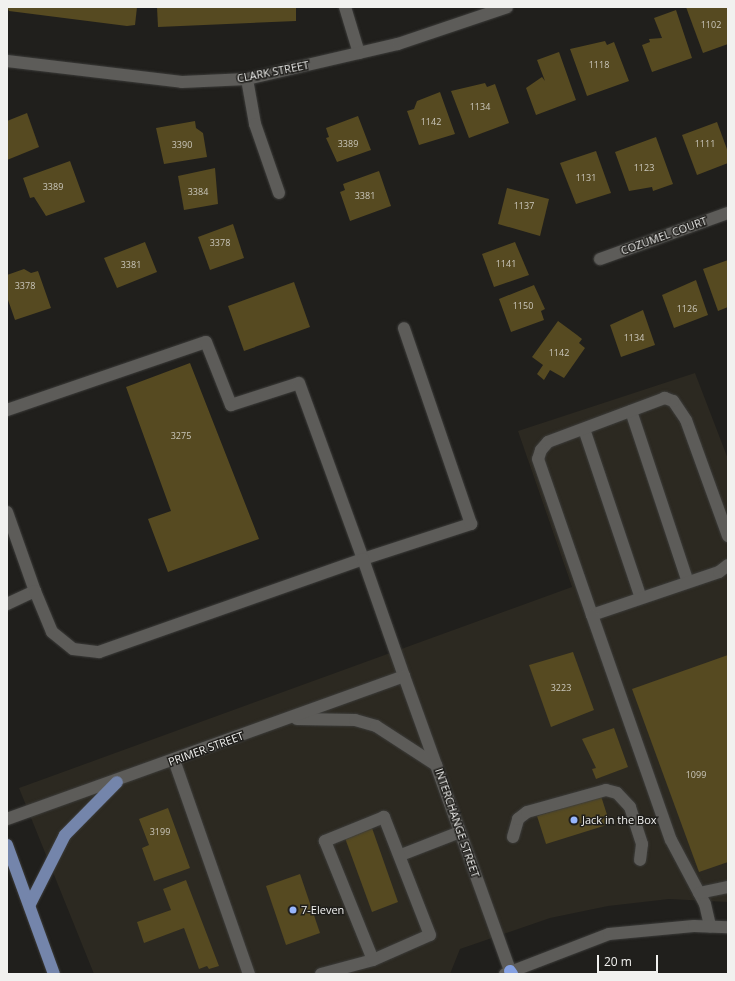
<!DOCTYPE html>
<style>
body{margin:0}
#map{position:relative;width:735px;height:981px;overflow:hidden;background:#201f1c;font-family:"Open Sans",sans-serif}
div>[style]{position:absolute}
.built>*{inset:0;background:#2c2921}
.building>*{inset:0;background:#564a21}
.roads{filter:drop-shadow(0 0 1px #3c3c3a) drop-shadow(0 0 1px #3c3c3a)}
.lane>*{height:12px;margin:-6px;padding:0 6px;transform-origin:6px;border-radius:6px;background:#5d5c59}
.street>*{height:12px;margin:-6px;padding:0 6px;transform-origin:6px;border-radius:6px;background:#5d5c59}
.secondary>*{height:12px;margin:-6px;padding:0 6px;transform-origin:6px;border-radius:6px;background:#5d5c59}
.primary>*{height:12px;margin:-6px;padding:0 6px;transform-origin:6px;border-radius:6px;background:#7485ab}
.highway>*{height:12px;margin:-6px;padding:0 6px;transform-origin:6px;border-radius:6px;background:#84a0e1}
.dots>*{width:11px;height:11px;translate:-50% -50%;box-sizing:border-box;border:2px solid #201f1c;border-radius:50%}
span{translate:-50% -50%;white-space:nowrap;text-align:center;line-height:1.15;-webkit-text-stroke:3px #201f1c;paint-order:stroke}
.number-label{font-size:9px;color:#cac7bc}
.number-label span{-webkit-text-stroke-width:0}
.street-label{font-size:11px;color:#f1f1ef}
.poi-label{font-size:11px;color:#f1f1ef}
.left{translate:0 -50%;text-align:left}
.frame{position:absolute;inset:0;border:8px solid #f1f1ef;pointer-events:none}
.scale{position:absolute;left:597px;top:955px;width:61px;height:18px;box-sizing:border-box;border:2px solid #f1f1ef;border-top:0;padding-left:5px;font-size:12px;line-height:14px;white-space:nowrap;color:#f1f1ef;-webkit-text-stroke:3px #201f1c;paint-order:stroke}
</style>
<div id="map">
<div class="built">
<i style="clip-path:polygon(695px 373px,728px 459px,728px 902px,669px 899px,608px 906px,550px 918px,460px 949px,450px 974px,94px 974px,19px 788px,572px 587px,518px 431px)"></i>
</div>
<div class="building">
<i style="clip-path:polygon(7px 7px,137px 7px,135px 25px,127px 26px,9px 11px)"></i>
<i style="clip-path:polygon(157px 7px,296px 7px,296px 21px,158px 27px)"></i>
<i style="clip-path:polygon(686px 7px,728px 7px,728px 44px,703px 53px)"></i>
<i style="clip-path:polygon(676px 10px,692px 58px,652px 72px,642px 45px,650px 42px,649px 39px,662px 38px,654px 18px)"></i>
<i style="clip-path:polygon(605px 41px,607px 45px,614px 42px,629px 81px,587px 96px,570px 49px)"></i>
<i style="clip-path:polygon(559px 52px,576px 100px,536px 115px,526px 88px,542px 77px,545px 81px,537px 60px)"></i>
<i style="clip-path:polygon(485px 83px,487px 87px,495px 84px,509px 123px,469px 138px,451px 91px)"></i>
<i style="clip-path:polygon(440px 92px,455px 134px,419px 145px,407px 111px,414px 109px,417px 101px)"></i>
<i style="clip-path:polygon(27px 113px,39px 147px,7px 160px,7px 121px)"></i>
<i style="clip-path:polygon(358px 116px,371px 150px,337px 162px,326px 138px,329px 137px,326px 128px)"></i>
<i style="clip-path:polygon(195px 121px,196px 128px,203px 133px,207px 157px,164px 164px,156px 128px)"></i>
<i style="clip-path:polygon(717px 122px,728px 152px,728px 163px,697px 175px,682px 135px)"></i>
<i style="clip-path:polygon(656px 137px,673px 184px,653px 191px,652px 187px,629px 191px,615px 152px)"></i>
<i style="clip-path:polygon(596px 151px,611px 193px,576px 204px,560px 163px)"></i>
<i style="clip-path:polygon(70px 161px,85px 202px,46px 216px,34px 197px,30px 198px,23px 178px)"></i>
<i style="clip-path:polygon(215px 168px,218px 204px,184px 210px,178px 176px)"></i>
<i style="clip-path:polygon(379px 171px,391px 206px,350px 221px,340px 192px,345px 190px,343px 184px)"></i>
<i style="clip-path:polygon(507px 188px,549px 199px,540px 236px,498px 224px)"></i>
<i style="clip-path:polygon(233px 224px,244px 258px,210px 270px,198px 237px)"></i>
<i style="clip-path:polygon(145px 242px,157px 272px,117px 288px,104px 258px)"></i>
<i style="clip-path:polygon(515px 242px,529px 275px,494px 287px,482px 254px)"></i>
<i style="clip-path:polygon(728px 260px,728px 307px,718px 311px,703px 269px)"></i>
<i style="clip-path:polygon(24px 269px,31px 273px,38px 271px,51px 308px,15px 320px,7px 297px,7px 275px)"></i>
<i style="clip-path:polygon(696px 280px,708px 315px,674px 328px,662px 295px)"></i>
<i style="clip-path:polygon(294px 282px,310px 327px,244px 351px,228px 306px)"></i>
<i style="clip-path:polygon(534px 285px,545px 309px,541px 311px,544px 320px,511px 332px,499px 299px)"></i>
<i style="clip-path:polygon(643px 310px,655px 345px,621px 357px,610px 325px)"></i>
<i style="clip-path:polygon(558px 321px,577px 335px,582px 339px,579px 343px,585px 348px,564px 378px,550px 370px,544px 380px,537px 374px,543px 365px,532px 357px)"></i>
<i style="clip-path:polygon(190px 363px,259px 539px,168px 572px,148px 519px,171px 511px,126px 387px)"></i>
<i style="clip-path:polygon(573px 652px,594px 710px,551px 727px,529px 665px)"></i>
<i style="clip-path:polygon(728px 655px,728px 862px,699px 872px,632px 689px)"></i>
<i style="clip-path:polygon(614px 728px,628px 767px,596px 779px,592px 769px,596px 768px,582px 739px)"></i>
<i style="clip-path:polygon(601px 796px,610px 824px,546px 844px,537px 816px)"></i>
<i style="clip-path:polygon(168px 808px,190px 868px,154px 881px,142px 848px,149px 845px,139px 819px)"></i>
<i style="clip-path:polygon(372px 828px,398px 902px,372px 912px,345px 838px)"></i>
<i style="clip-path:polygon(300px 874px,320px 933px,286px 945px,266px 886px)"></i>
<i style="clip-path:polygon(186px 880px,219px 966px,209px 969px,207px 966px,199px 969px,184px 928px,144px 943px,137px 922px,171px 910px,163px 889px)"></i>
</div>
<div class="roads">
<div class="lane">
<i style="left:7px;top:410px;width:210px;rotate:-18.9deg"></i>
<i style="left:206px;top:342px;width:68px;rotate:68.4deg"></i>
<i style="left:231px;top:405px;width:71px;rotate:-17.9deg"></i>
<i style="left:299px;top:383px;width:187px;rotate:70deg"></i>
<i style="left:363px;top:559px;width:114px;rotate:-18deg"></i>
<i style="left:471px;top:524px;width:207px;rotate:-108.9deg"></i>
<i style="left:631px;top:411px;width:180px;rotate:71.6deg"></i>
<i style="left:584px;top:429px;width:178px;rotate:71.4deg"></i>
<i style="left:7px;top:512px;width:84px;rotate:70.5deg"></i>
<i style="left:728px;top:536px;width:123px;rotate:-109.9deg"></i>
<i style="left:686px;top:420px;width:23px;rotate:-124deg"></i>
<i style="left:673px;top:401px;width:9px;rotate:-159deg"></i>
<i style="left:665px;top:398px;width:125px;rotate:159.4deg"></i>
<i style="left:548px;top:442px;width:11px;rotate:131deg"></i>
<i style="left:541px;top:450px;width:9px;rotate:108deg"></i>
<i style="left:538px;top:459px;width:165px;rotate:70.9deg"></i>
<i style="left:592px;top:615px;width:134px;rotate:-18.7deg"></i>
<i style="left:719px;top:572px;width:11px;rotate:-38deg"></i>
<i style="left:7px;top:604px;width:31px;rotate:-25deg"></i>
<i style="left:35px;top:591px;width:44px;rotate:67.5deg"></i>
<i style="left:52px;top:632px;width:27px;rotate:39deg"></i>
<i style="left:73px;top:649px;width:26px;rotate:7deg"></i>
<i style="left:99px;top:652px;width:280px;rotate:-19.4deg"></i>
<i style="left:363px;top:559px;width:124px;rotate:70.7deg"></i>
<i style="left:592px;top:615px;width:238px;rotate:70.7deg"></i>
<i style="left:671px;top:840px;width:72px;rotate:62deg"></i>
<i style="left:705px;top:904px;width:23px;rotate:77deg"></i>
<i style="left:174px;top:760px;width:227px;rotate:70.7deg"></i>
<i style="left:513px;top:837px;width:19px;rotate:-74deg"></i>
<i style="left:518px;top:819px;width:11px;rotate:-38deg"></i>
<i style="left:527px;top:812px;width:82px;rotate:-15.6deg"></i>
<i style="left:606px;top:790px;width:11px;rotate:15deg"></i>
<i style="left:617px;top:793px;width:19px;rotate:47deg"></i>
<i style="left:630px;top:807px;width:39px;rotate:72deg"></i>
<i style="left:642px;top:844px;width:16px;rotate:97deg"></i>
<i style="left:401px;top:855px;width:63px;rotate:-21.3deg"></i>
<i style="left:699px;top:893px;width:30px;rotate:-12deg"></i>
<i style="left:321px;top:974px;width:54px;rotate:-15.1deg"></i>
<i style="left:373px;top:960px;width:62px;rotate:-23.7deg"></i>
<i style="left:430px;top:935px;width:127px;rotate:-111.3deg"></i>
<i style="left:384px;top:817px;width:64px;rotate:157.9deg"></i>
<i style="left:325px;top:841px;width:128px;rotate:68deg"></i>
</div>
<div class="street">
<i style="left:345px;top:7px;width:48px;rotate:73.1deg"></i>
<i style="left:7px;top:61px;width:176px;rotate:6.8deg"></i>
<i style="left:182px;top:82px;width:65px;rotate:-2.6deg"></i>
<i style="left:247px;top:79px;width:155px;rotate:-13.1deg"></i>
<i style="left:398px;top:44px;width:115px;rotate:-18.7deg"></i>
<i style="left:247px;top:79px;width:46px;rotate:79.9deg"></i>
<i style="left:255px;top:124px;width:73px;rotate:70.8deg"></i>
<i style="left:600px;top:259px;width:136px;rotate:-19.8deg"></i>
</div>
<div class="secondary">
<i style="left:297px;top:719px;width:58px;rotate:1deg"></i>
<i style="left:355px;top:720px;width:22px;rotate:16deg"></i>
<i style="left:376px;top:726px;width:72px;rotate:33deg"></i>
<i style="left:7px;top:819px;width:422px;rotate:-19.8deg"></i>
<i style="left:404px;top:676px;width:313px;rotate:70.2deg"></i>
<i style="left:505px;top:974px;width:111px;rotate:-21deg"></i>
<i style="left:609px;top:934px;width:85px;rotate:-5.4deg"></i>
<i style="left:694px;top:926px;width:34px;rotate:2deg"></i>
</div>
<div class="primary">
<i style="left:7px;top:845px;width:137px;rotate:70deg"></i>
<i style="left:30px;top:904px;width:77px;rotate:-63.1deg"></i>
<i style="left:65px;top:835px;width:74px;rotate:-45.5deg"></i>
</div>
<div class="highway">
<i style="left:510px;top:971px;width:4px;rotate:56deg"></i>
</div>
</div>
<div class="dots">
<i style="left:574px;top:820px;background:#97b6fd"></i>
<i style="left:293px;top:910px;background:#97b6fd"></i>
</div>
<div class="number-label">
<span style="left:711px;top:25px">1102</span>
<span style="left:599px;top:65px">1118</span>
<span style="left:480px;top:107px">1134</span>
<span style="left:431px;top:122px">1142</span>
<span style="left:348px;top:144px">3389</span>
<span style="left:705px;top:144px">1111</span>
<span style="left:182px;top:145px">3390</span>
<span style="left:644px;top:168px">1123</span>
<span style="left:586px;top:178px">1131</span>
<span style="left:53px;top:187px">3389</span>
<span style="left:198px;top:192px">3384</span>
<span style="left:365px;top:196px">3381</span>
<span style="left:524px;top:206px">1137</span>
<span style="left:220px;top:243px">3378</span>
<span style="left:506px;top:264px">1141</span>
<span style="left:131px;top:265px">3381</span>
<span style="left:25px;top:286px">3378</span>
<span style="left:523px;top:306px">1150</span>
<span style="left:687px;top:309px">1126</span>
<span style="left:634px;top:338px">1134</span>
<span style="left:559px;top:353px">1142</span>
<span style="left:181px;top:436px">3275</span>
<span style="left:561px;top:688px">3223</span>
<span style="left:696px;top:775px">1099</span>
<span style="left:160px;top:832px">3199</span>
</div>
<div class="street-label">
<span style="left:273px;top:72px;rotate:-11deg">CLARK STREET</span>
<span style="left:664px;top:236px;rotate:-20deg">COZUMEL COURT</span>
<span style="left:206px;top:749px;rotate:-20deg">PRIMER STREET</span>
<span style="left:457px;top:823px;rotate:71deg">INTERCHANGE STREET</span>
</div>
<div class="poi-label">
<span class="left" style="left:582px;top:820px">Jack in the Box</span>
<span class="left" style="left:301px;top:910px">7-Eleven</span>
</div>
<div class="frame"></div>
<div class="scale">20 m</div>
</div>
